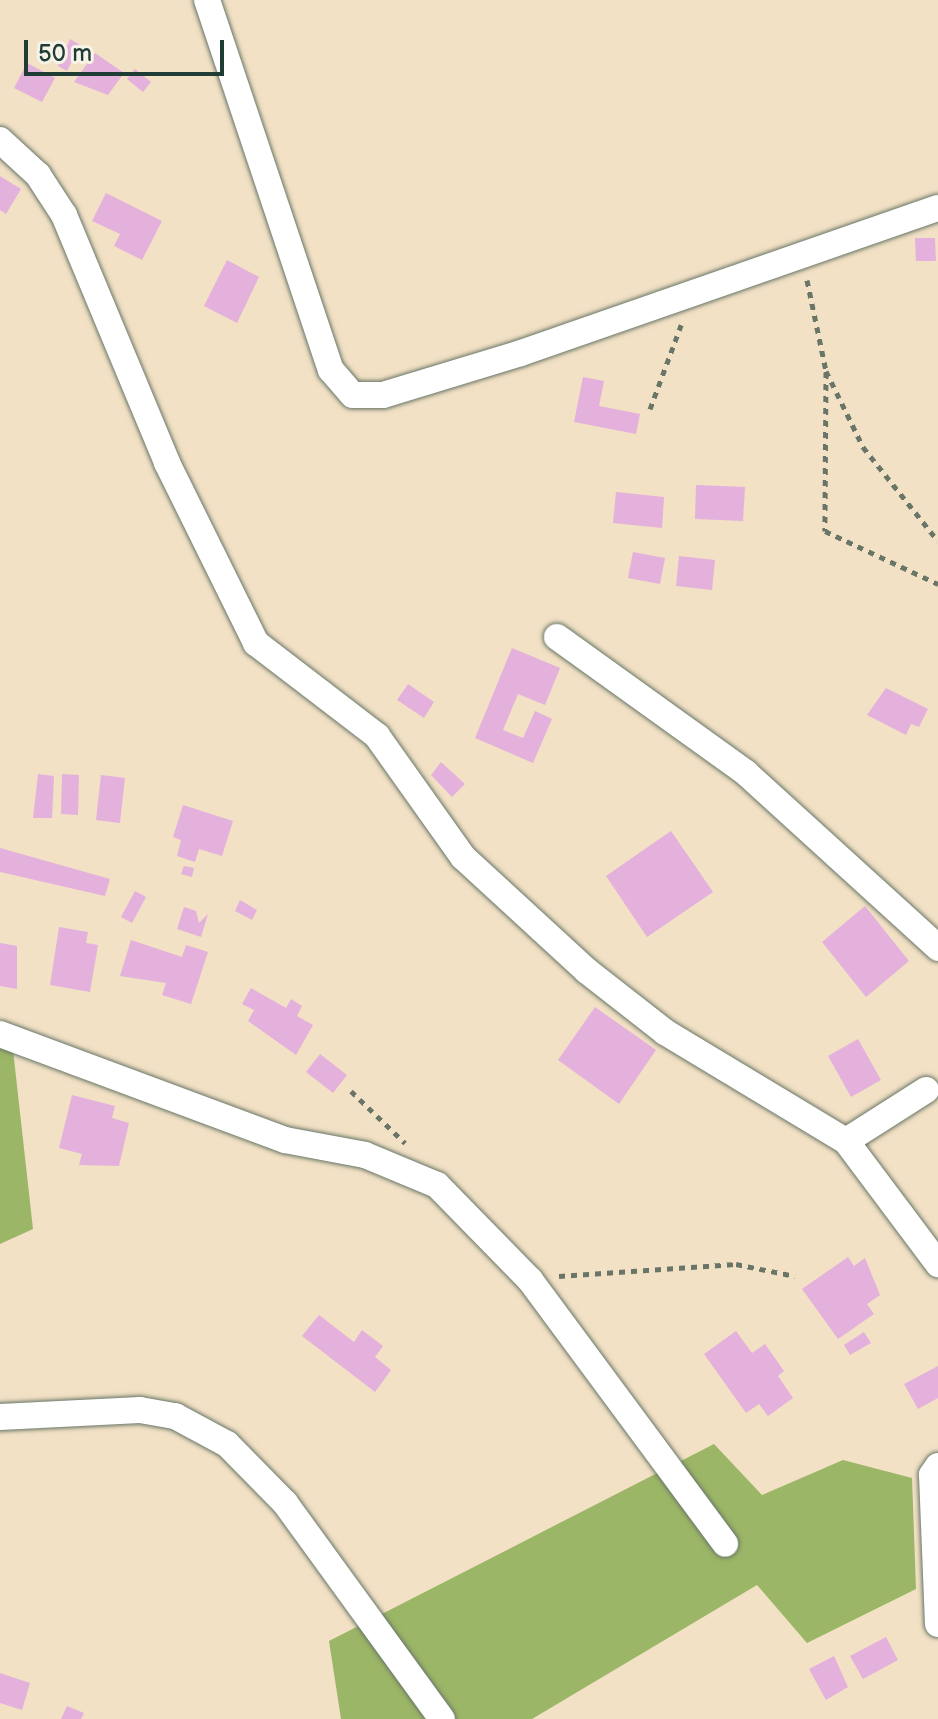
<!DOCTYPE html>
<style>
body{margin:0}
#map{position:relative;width:938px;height:1719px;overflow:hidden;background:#f2e1c5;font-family:"Balsamiq Sans",sans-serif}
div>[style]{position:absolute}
.forest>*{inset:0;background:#9cb667}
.building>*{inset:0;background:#e3b1dc}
.path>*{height:5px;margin-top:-2.5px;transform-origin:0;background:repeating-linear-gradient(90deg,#697667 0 6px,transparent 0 12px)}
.roads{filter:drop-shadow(0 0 2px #697667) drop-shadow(0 0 2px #697667)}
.minor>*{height:26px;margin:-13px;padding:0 13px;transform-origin:13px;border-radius:13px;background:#fff}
span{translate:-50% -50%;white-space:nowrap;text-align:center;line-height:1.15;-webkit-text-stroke:6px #f7f3e8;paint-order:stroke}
.scale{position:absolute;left:24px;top:40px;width:200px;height:36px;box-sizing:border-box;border:4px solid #1f3d34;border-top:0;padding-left:10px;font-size:24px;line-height:28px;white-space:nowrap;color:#1f3d34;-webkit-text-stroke:6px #f7f3e8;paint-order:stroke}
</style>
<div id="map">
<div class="forest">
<i style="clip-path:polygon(0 1045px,13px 1050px,33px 1229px,0 1244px)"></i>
<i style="clip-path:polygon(714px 1444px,762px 1495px,843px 1460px,912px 1478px,916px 1589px,807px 1643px,757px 1585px,532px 1719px,341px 1719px,329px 1641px)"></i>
</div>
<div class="building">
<i style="clip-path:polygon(70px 39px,80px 45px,67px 71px,58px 66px)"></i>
<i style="clip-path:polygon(95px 53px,124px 73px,108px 95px,74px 82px)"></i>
<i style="clip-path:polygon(27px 63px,55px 78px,42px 102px,14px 88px)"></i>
<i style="clip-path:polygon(135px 69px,151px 82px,143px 92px,127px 79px)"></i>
<i style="clip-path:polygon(0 176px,21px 189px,6px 214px,0 210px)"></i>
<i style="clip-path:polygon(106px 193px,162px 221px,142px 260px,114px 246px,120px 234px,92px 221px)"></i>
<i style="clip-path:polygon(915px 238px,935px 238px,936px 261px,916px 261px)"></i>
<i style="clip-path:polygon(227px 260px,259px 277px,237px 323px,204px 306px)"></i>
<i style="clip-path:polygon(583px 377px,604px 381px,599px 406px,640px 414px,636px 434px,574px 422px)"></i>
<i style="clip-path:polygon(696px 485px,745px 487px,743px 521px,695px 519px)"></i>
<i style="clip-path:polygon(616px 492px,664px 497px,662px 528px,613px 523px)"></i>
<i style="clip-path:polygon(633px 552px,665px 558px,660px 584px,628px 578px)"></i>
<i style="clip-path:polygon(679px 556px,715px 560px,712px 590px,676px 586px)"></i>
<i style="clip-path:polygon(512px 648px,560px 668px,545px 705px,518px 694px,503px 730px,523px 738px,535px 711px,552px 719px,533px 763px,475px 738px)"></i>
<i style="clip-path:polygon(408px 684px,434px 702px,424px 718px,397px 700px)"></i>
<i style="clip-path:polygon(886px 688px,928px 709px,919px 727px,911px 724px,906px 735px,867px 715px)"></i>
<i style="clip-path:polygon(441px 762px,465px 784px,452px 797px,431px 775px)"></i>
<i style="clip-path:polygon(38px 774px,54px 776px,52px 818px,33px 818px)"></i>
<i style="clip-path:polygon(62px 774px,79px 775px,78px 815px,61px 814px)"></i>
<i style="clip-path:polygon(101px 775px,125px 778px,120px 823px,96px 820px)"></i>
<i style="clip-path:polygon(183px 805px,233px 821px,222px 856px,199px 849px,195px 862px,177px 856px,181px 840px,173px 837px)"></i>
<i style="clip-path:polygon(671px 831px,713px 892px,647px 937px,606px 876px)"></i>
<i style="clip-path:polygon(0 848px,110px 879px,105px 896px,0 872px)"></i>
<i style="clip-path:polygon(184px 866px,194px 868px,192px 877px,181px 874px)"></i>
<i style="clip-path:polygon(135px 891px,146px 897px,132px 923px,121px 917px)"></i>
<i style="clip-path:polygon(240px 900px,257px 910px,252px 920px,235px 911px)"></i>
<i style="clip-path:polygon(865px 906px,909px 961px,866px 997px,822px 942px)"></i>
<i style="clip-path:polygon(184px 907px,196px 911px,199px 923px,208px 914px,201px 937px,177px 929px)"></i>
<i style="clip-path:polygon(59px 927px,88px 932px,86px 943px,98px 945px,90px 992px,50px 985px)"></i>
<i style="clip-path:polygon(131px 940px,182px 957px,186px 945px,208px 952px,191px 1004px,162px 995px,166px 983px,120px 976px)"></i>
<i style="clip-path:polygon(0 943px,17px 946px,17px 989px,0 986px)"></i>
<i style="clip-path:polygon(251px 988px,286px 1008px,291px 999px,302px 1006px,297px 1016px,313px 1025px,296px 1055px,248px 1021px,254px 1010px,242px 1004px)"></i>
<i style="clip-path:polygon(595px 1007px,656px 1050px,619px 1104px,558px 1060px)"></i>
<i style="clip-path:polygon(858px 1039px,881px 1080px,851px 1097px,828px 1056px)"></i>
<i style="clip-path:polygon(320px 1054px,347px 1075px,333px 1093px,306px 1072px)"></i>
<i style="clip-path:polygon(72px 1095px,115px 1106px,112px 1118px,129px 1123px,119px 1166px,79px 1165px,82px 1154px,59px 1148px)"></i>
<i style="clip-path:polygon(848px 1257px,854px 1266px,865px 1258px,880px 1295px,867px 1304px,874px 1314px,838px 1339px,802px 1289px)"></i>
<i style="clip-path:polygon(319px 1315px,354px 1342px,362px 1330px,383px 1346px,375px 1357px,391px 1370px,375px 1392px,302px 1336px)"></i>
<i style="clip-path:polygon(736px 1331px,752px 1353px,765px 1344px,784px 1371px,778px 1376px,793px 1398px,768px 1416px,759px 1404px,746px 1413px,704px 1354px)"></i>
<i style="clip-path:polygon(864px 1332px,871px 1343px,850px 1355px,844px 1345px)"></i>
<i style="clip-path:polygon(938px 1366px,938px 1398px,918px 1409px,904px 1384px)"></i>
<i style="clip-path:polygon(886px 1637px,898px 1660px,863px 1679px,850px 1656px)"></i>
<i style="clip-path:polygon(834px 1656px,848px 1687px,826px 1700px,809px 1669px)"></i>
<i style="clip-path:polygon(0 1673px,30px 1683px,22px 1710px,0 1703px)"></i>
<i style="clip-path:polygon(67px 1706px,84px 1713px,81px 1719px,61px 1719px)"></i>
</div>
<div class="path">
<i style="left:807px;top:280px;width:93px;rotate:78.2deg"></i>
<i style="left:826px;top:371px;width:85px;rotate:64deg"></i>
<i style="left:863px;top:447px;width:120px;rotate:51.4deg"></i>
<i style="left:826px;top:372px;width:159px;rotate:90.4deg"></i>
<i style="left:825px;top:531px;width:125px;rotate:25.1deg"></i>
<i style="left:650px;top:409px;width:90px;rotate:-69.7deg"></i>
<i style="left:351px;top:1091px;width:75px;rotate:43.9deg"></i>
<i style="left:559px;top:1276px;width:177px;rotate:-3.9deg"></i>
<i style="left:736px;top:1264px;width:60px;rotate:11.5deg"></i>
</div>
<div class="roads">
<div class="minor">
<i style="left:207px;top:0;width:390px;rotate:71.5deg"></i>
<i style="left:331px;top:370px;width:33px;rotate:49deg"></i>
<i style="left:353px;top:395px;width:30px"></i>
<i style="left:383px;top:395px;width:144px;rotate:-16.9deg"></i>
<i style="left:521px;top:353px;width:441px;rotate:-19.2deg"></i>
<i style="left:0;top:140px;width:52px;rotate:42.6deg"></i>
<i style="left:38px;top:175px;width:48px;rotate:57deg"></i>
<i style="left:64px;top:215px;width:269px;rotate:67.4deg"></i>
<i style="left:167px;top:463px;width:201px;rotate:63.7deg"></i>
<i style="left:256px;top:643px;width:153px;rotate:37.5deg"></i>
<i style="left:377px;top:736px;width:148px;rotate:54.6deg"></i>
<i style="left:463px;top:857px;width:168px;rotate:42.6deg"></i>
<i style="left:587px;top:971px;width:99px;rotate:38deg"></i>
<i style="left:665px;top:1032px;width:211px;rotate:31.1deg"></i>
<i style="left:846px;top:1141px;width:154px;rotate:53.2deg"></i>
<i style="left:557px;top:637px;width:233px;rotate:35.7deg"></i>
<i style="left:746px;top:773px;width:260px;rotate:42.3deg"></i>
<i style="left:0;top:1034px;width:304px;rotate:20.4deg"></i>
<i style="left:285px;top:1140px;width:81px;rotate:10.6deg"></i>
<i style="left:365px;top:1155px;width:78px;rotate:22.6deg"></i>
<i style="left:437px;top:1185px;width:133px;rotate:45.6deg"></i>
<i style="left:530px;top:1280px;width:328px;rotate:53.5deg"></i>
<i style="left:846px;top:1141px;width:95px;rotate:-32.5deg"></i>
<i style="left:0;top:1417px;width:140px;rotate:-2.9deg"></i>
<i style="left:140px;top:1410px;width:36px;rotate:10deg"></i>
<i style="left:175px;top:1416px;width:59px;rotate:28.3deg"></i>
<i style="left:227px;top:1444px;width:83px;rotate:45.5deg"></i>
<i style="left:285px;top:1503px;width:267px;rotate:54deg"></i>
<i style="left:938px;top:1466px;width:11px;rotate:124deg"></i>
<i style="left:932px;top:1475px;width:149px;rotate:87.7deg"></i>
</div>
</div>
<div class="scale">50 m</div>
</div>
